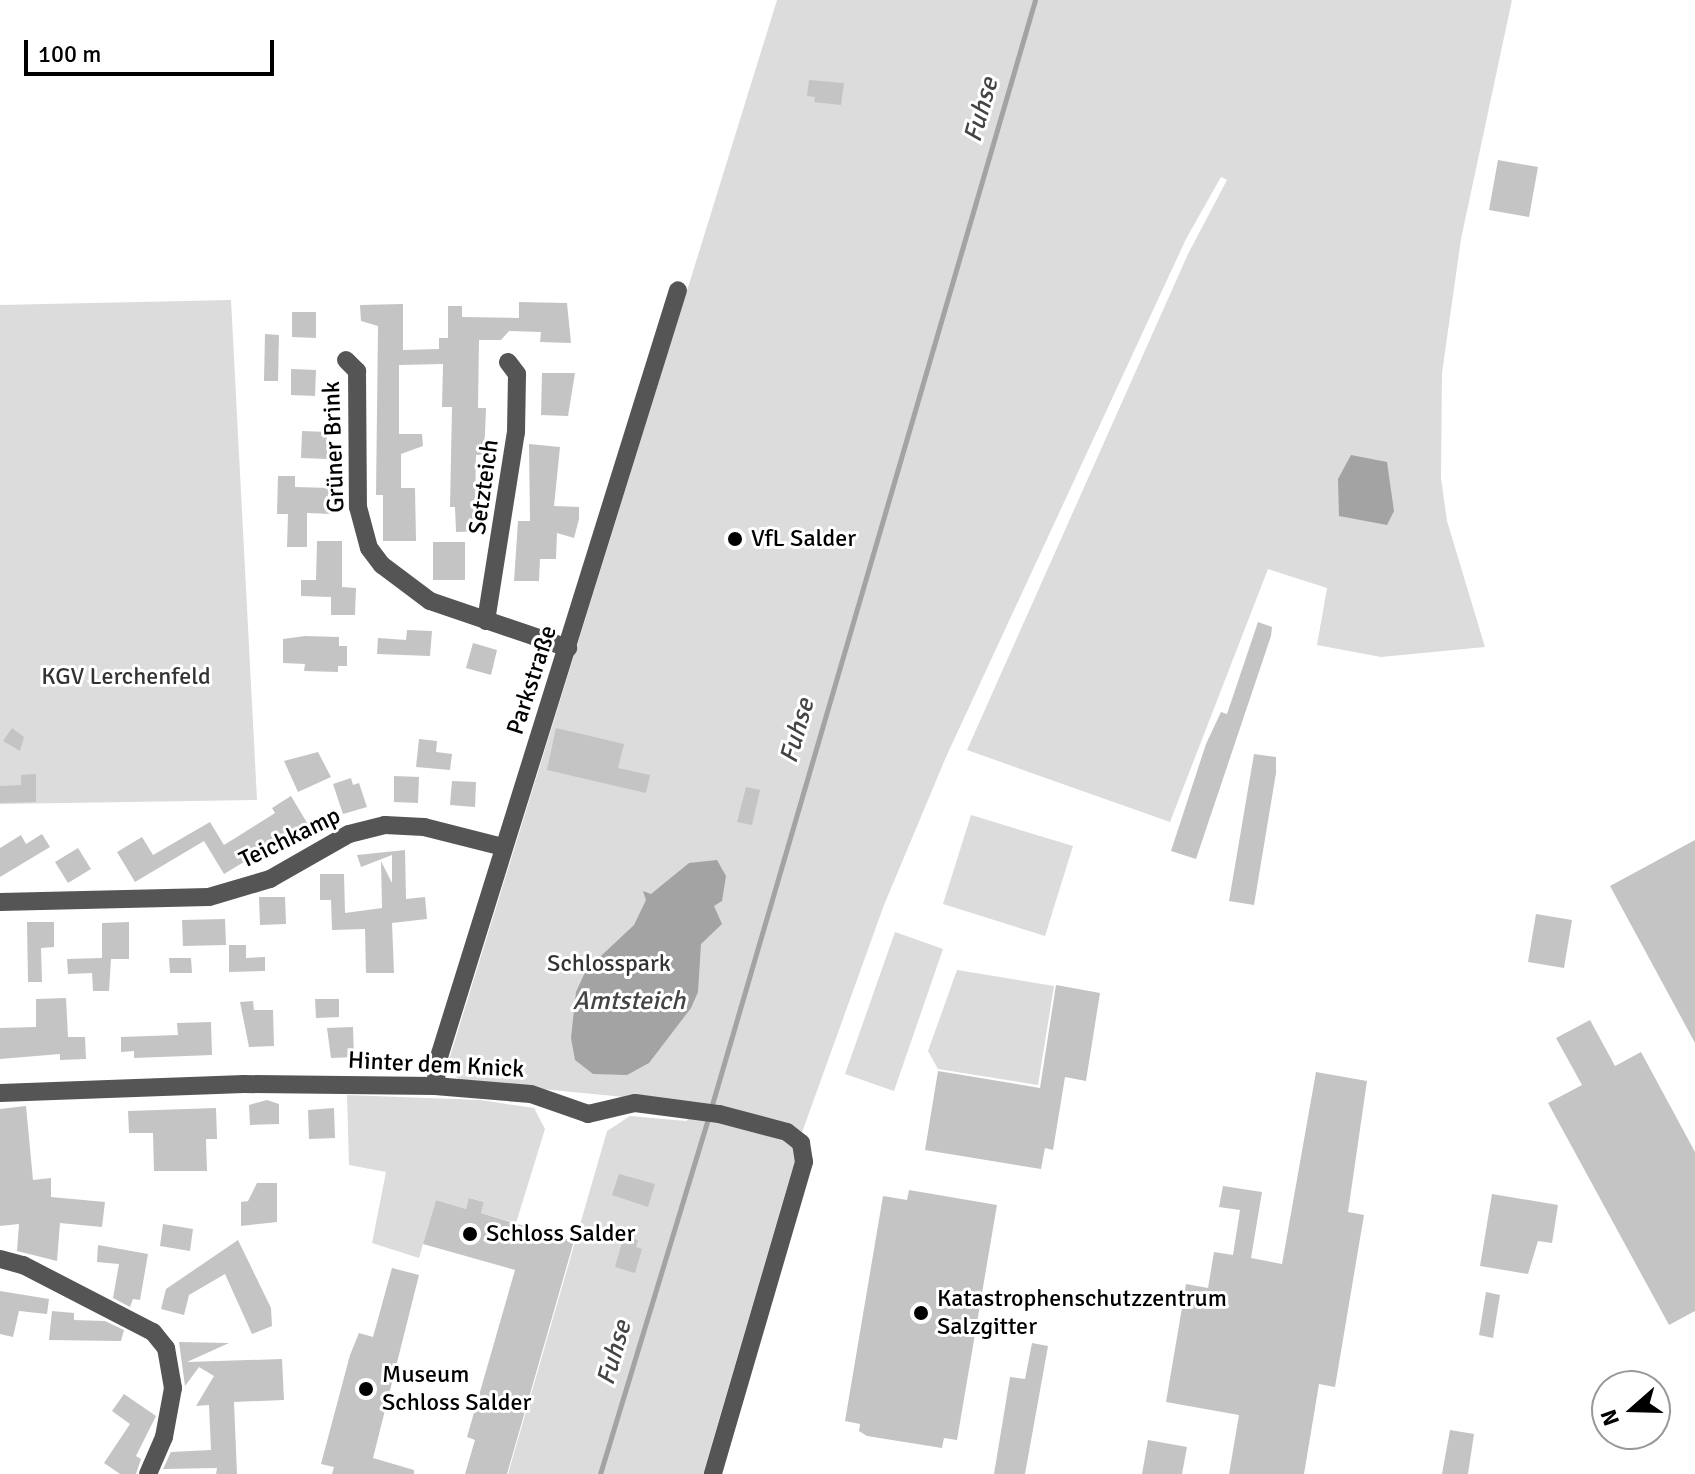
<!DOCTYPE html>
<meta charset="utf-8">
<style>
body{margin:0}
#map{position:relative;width:1695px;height:1474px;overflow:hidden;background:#fff;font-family:Signika,sans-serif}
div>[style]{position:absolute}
.green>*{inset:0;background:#dcdcdc}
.water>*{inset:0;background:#a3a3a3}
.stream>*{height:5px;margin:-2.5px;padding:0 2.5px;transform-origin:2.5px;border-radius:2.5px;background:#a3a3a3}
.building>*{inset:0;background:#c4c4c4}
.minor>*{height:18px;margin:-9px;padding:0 9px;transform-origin:9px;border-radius:9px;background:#555}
.dots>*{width:22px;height:22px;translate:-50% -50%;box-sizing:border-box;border:4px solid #fff;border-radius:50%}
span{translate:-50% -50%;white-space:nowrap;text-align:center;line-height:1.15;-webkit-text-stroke:6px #fff;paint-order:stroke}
.street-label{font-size:24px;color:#000}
.poi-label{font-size:24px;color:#000}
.left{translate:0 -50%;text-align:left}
.park-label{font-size:24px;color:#333}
.water-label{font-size:26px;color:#444;font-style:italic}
.north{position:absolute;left:1591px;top:1370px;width:80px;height:80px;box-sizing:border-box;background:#fff;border:2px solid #999;border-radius:50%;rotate:250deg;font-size:22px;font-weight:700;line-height:32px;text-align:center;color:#000}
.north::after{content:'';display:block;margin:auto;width:28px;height:36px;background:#000;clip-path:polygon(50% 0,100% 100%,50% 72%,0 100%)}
.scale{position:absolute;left:24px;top:40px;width:250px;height:36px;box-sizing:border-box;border:4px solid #000;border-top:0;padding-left:10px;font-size:24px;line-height:28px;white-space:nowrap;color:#000;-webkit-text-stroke:6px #fff;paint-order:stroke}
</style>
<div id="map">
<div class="green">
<i style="clip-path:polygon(777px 0,1512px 0,1461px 239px,1442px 373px,1441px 478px,1447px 521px,1485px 647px,1381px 657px,1317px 645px,1327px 588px,1268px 569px,1170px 822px,967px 750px,1188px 254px,1227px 180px,1221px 177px,1186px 239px,946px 757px,884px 905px,800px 1138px,717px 1106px,460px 1081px,447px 1066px)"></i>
<i style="clip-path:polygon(231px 300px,257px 800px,0 804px,0 305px)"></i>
<i style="clip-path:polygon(971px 815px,1073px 846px,1045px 936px,943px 904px)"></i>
<i style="clip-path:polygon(895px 932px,943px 949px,894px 1091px,845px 1074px)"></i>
<i style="clip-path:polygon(957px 970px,1054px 986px,1038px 1085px,938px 1069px,928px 1051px)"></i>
<i style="clip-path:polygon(347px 1095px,480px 1100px,534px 1108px,545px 1129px,516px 1223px,481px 1213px,484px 1202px,470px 1198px,466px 1209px,436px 1200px,419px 1258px,372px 1243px,386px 1172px,349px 1165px)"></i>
<i style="clip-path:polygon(630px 1116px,686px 1121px,693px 1116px,789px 1141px,797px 1153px,703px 1474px,508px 1474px,607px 1131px)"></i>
</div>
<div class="water">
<i style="clip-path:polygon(1351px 455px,1387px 462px,1394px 511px,1387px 525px,1339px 516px,1338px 479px)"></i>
<i style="clip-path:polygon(717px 860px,726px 876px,722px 901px,714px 906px,722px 924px,701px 944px,698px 992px,691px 1008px,649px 1063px,627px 1075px,593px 1074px,575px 1060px,571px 1038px,576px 992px,586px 970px,634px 925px,646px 900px,643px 891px,651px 894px,689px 863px)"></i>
</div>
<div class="stream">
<i style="left:711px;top:1108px;width:1154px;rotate:-73.7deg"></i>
<i style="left:600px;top:1474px;width:372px;rotate:-73.1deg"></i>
</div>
<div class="building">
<i style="clip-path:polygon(809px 80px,844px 83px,841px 105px,814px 102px,815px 97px,807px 96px)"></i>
<i style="clip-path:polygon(1498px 160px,1538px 167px,1529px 217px,1489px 210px)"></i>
<i style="clip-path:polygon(519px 302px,567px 303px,571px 343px,540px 342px,541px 332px,509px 331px,501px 340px,479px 340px,478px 408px,486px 408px,485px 434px,483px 455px,476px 455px,475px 507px,482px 507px,482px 531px,456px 532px,455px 507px,450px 507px,452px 407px,442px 407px,443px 364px,399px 365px,399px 434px,422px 434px,423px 446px,401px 454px,401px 488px,415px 488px,416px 541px,383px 541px,383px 495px,376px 495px,378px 326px,361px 321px,360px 305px,403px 304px,403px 350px,439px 349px,439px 338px,448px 338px,448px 306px,462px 306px,462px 317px,519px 318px)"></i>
<i style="clip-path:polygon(292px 312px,316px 312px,316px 338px,292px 337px)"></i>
<i style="clip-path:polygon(265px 334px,279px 335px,278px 381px,264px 381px)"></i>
<i style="clip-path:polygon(291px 369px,316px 370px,315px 396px,291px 395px)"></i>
<i style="clip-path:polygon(542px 373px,575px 373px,568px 416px,541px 415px)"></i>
<i style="clip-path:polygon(302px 431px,327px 432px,327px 459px,301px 458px)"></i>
<i style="clip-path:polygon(529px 444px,560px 447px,554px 506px,579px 507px,579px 519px,574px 538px,557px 533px,556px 559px,540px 559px,539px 581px,514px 581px,518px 521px,530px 521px)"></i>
<i style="clip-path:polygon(278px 476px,295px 476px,295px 487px,331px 488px,331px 514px,307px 513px,307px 547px,287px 547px,288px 514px,277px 514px)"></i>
<i style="clip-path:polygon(317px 541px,342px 541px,342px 587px,356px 588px,355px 615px,331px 615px,331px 597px,301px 596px,301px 580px,316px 580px)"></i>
<i style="clip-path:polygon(433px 542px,465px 542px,465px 580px,433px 580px)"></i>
<i style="clip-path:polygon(1258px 622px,1272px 627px,1271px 636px,1196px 859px,1171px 851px,1206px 744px,1221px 712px,1227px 714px)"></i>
<i style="clip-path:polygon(407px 630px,432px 631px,430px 656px,377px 654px,378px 638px,406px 640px)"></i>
<i style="clip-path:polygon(305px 636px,339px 637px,339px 646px,347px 646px,347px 666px,338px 666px,338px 672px,304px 671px,305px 664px,283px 663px,283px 639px)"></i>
<i style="clip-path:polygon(473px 643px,497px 650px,491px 675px,466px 668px)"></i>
<i style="clip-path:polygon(12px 728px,24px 737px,20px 751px,3px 741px)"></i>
<i style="clip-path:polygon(556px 728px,624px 744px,618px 768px,650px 775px,646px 793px,547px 770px)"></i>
<i style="clip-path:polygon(419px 739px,437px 741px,436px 752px,452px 754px,450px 770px,416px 767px)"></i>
<i style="clip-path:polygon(318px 752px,331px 777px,298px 792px,284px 761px)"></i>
<i style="clip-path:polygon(1254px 754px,1276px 757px,1276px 773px,1254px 905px,1229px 901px)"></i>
<i style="clip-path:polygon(36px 774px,36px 802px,0 803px,0 786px,21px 785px,21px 775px)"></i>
<i style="clip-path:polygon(394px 776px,419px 777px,418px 803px,394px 802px)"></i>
<i style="clip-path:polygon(351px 778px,353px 785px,359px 783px,367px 807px,343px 814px,333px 784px)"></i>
<i style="clip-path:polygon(452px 781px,476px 782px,475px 807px,450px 805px)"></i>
<i style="clip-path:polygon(746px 787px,760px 790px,752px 825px,737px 822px)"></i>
<i style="clip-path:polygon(291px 796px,312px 831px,291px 843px,287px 836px,224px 874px,204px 841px,135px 882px,117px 852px,142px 837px,153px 855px,210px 822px,224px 845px,275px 813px,272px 808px)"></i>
<i style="clip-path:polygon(42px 834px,50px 847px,0 877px,0 848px,21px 835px,26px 844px)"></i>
<i style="clip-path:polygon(1695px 840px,1695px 1043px,1610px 886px)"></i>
<i style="clip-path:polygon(78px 848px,91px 869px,68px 883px,55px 862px)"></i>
<i style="clip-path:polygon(405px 850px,406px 899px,425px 897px,427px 919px,392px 923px,394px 973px,366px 973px,365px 929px,332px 930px,331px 900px,320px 900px,320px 874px,344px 874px,345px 913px,382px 908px,381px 861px,392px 883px,392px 855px,361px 867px,357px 855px)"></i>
<i style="clip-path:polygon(259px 897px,285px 897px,286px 924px,260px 925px)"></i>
<i style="clip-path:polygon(1536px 914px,1572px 920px,1564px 968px,1528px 962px)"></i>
<i style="clip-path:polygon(225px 919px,226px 945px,183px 946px,182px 920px)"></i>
<i style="clip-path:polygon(27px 922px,54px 922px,54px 947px,41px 948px,42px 982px,28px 982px)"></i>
<i style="clip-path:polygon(129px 922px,129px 959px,111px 959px,109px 991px,93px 991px,92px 973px,68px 974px,67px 959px,102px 958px,102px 923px)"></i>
<i style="clip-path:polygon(229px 945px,246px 945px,246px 958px,265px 957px,265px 971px,229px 972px)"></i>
<i style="clip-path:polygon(169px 958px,191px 958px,192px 973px,170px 973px)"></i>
<i style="clip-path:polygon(1056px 985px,1100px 993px,1086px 1081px,1065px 1077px,1053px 1150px,1045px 1148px,1041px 1169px,925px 1150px,938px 1071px,1040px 1088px)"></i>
<i style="clip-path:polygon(66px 998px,68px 1037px,85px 1037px,86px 1059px,60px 1060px,60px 1054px,0 1059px,0 1028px,36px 1027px,36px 999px)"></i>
<i style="clip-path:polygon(315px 999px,339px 999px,339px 1017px,316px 1018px)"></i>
<i style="clip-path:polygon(253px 1001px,254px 1010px,273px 1010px,274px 1046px,249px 1047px,240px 1002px)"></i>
<i style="clip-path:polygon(1590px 1020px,1615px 1066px,1641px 1052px,1695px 1152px,1695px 1311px,1669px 1325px,1548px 1103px,1582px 1085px,1556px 1038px)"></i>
<i style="clip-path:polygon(211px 1022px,212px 1055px,134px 1058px,134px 1051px,121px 1052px,121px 1037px,178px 1035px,177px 1023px)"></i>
<i style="clip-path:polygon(353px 1027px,354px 1057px,331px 1058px,327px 1028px)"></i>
<i style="clip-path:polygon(1316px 1072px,1367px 1081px,1348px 1212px,1364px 1215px,1335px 1387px,1319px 1384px,1304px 1474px,1229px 1474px,1239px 1415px,1166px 1402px,1186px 1284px,1208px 1288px,1214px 1252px,1233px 1255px,1240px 1210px,1219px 1207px,1223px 1186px,1262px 1192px,1251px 1258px,1282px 1264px)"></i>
<i style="clip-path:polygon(267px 1100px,279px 1104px,279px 1124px,250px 1125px,249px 1105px)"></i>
<i style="clip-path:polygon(26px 1106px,33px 1180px,51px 1178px,51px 1197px,105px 1202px,102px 1227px,60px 1223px,57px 1261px,17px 1251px,19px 1224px,0 1226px,0 1109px)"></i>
<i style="clip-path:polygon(216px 1108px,217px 1139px,206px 1139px,207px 1171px,154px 1171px,153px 1133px,129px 1133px,128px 1111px)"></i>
<i style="clip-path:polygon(334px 1108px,335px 1138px,309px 1139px,308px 1110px)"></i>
<i style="clip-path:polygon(619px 1174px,655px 1184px,648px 1207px,612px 1195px)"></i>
<i style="clip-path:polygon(257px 1183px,277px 1183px,277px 1222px,241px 1226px,241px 1202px,248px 1201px)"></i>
<i style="clip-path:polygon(909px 1190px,997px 1205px,957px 1440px,944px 1438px,942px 1448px,867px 1436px,859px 1431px,860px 1424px,845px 1421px,883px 1196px,907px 1200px)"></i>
<i style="clip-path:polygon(1492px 1194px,1558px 1205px,1552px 1243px,1538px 1241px,1528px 1274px,1480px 1266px)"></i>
<i style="clip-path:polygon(469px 1198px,484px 1202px,481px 1213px,574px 1241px,507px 1474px,465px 1474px,475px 1440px,467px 1437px,515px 1270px,423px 1244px,436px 1200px,466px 1209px)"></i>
<i style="clip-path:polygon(163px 1224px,193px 1229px,190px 1251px,160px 1246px)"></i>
<i style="clip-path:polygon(624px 1236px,638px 1240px,636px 1247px,642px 1249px,635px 1273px,615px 1267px)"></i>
<i style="clip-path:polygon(238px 1240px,271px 1308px,272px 1326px,252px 1334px,225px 1274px,189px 1295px,184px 1315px,161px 1309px,166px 1289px)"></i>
<i style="clip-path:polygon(98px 1245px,148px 1254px,140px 1300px,133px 1299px,130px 1307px,113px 1298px,119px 1264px,97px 1262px)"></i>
<i style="clip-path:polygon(392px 1268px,419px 1275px,373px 1458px,414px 1470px,414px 1474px,332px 1474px,334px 1467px,321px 1464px,350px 1355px,359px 1333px,373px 1337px)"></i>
<i style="clip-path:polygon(0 1291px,49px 1299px,47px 1314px,19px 1311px,13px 1337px,0 1334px)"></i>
<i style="clip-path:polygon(1486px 1292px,1500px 1295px,1493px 1338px,1479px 1335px)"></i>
<i style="clip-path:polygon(52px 1311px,74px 1313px,74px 1320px,105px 1321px,124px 1330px,121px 1341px,49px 1340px)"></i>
<i style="clip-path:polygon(179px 1342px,229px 1343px,187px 1362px,282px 1359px,284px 1400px,234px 1402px,237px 1474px,216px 1474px,217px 1468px,163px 1469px,171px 1452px,211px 1450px,209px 1405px,196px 1406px,214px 1376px,199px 1367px,185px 1386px)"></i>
<i style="clip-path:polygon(1032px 1343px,1048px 1346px,1025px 1474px,994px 1474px,1010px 1377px,1025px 1379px)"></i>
<i style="clip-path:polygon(124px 1394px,156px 1416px,136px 1456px,141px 1459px,136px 1474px,120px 1474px,104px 1463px,130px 1424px,112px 1411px)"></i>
<i style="clip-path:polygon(1450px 1430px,1474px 1434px,1468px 1474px,1442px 1474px)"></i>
<i style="clip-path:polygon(1148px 1440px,1187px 1447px,1182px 1474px,1142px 1474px)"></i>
</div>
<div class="minor">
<i style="left:346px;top:360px;width:16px;rotate:45deg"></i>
<i style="left:357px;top:371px;width:136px;rotate:89.6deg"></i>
<i style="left:358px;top:507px;width:42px;rotate:75deg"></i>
<i style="left:369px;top:548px;width:21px;rotate:53deg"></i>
<i style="left:382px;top:565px;width:60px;rotate:36.9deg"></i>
<i style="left:430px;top:601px;width:146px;rotate:18.8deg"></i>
<i style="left:486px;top:621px;width:191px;rotate:-81deg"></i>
<i style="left:516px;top:432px;width:58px;rotate:-89deg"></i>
<i style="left:517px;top:374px;width:15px;rotate:-127deg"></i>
<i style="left:0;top:902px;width:209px;rotate:-1.4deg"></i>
<i style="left:209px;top:897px;width:64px;rotate:-16.4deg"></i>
<i style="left:270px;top:879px;width:91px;rotate:-29.7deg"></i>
<i style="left:349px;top:834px;width:37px;rotate:-14deg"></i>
<i style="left:385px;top:825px;width:39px;rotate:3deg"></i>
<i style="left:424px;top:827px;width:81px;rotate:14.2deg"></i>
<i style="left:435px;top:1086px;width:29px;rotate:-82deg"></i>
<i style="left:439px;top:1057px;width:803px;rotate:-72.69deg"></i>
<i style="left:0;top:1093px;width:244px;rotate:-2.1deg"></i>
<i style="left:244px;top:1084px;width:191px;rotate:0.6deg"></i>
<i style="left:435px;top:1086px;width:96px;rotate:4.8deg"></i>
<i style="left:531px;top:1094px;width:60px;rotate:19.3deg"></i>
<i style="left:588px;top:1114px;width:48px;rotate:-13.2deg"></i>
<i style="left:635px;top:1103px;width:85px;rotate:7.5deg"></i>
<i style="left:719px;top:1114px;width:70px;rotate:14.8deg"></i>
<i style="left:787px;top:1132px;width:18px;rotate:38deg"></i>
<i style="left:801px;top:1143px;width:19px;rotate:81deg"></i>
<i style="left:804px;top:1162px;width:325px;rotate:106.3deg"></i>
<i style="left:0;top:1259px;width:24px;rotate:15deg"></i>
<i style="left:23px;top:1265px;width:146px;rotate:27.3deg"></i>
<i style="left:153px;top:1332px;width:21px;rotate:51deg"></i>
<i style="left:166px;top:1348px;width:41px;rotate:80.1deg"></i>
<i style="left:173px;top:1388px;width:50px;rotate:100.4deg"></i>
<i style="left:164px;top:1437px;width:40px;rotate:113.4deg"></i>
</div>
<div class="dots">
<i style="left:735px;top:539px;background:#000"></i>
<i style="left:470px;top:1234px;background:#000"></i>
<i style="left:921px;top:1313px;background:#000"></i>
<i style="left:366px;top:1389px;background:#000"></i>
</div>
<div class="street-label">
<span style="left:334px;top:447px;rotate:-92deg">Grüner Brink</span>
<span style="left:484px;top:487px;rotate:-82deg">Setzteich</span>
<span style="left:532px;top:680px;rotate:-72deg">Parkstraße</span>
<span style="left:290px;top:838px;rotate:-26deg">Teichkamp</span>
<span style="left:436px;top:1065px;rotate:3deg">Hinter dem Knick</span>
</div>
<div class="poi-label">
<span class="left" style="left:751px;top:539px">VfL Salder</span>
<span class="left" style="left:486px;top:1234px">Schloss Salder</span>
<span class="left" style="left:937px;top:1313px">Katastrophenschutzzentrum<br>Salzgitter</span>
<span class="left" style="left:382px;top:1389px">Museum<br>Schloss Salder</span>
</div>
<div class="park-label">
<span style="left:126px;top:677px">KGV Lerchenfeld</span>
<span style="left:609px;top:964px">Schlosspark</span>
</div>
<div class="water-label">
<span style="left:982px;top:110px;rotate:-74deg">Fuhse</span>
<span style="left:798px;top:731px;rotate:-74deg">Fuhse</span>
<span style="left:629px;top:1002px">Amtsteich</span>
<span style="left:615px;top:1353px;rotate:-74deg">Fuhse</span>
</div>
<div class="north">N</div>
<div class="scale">100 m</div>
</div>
